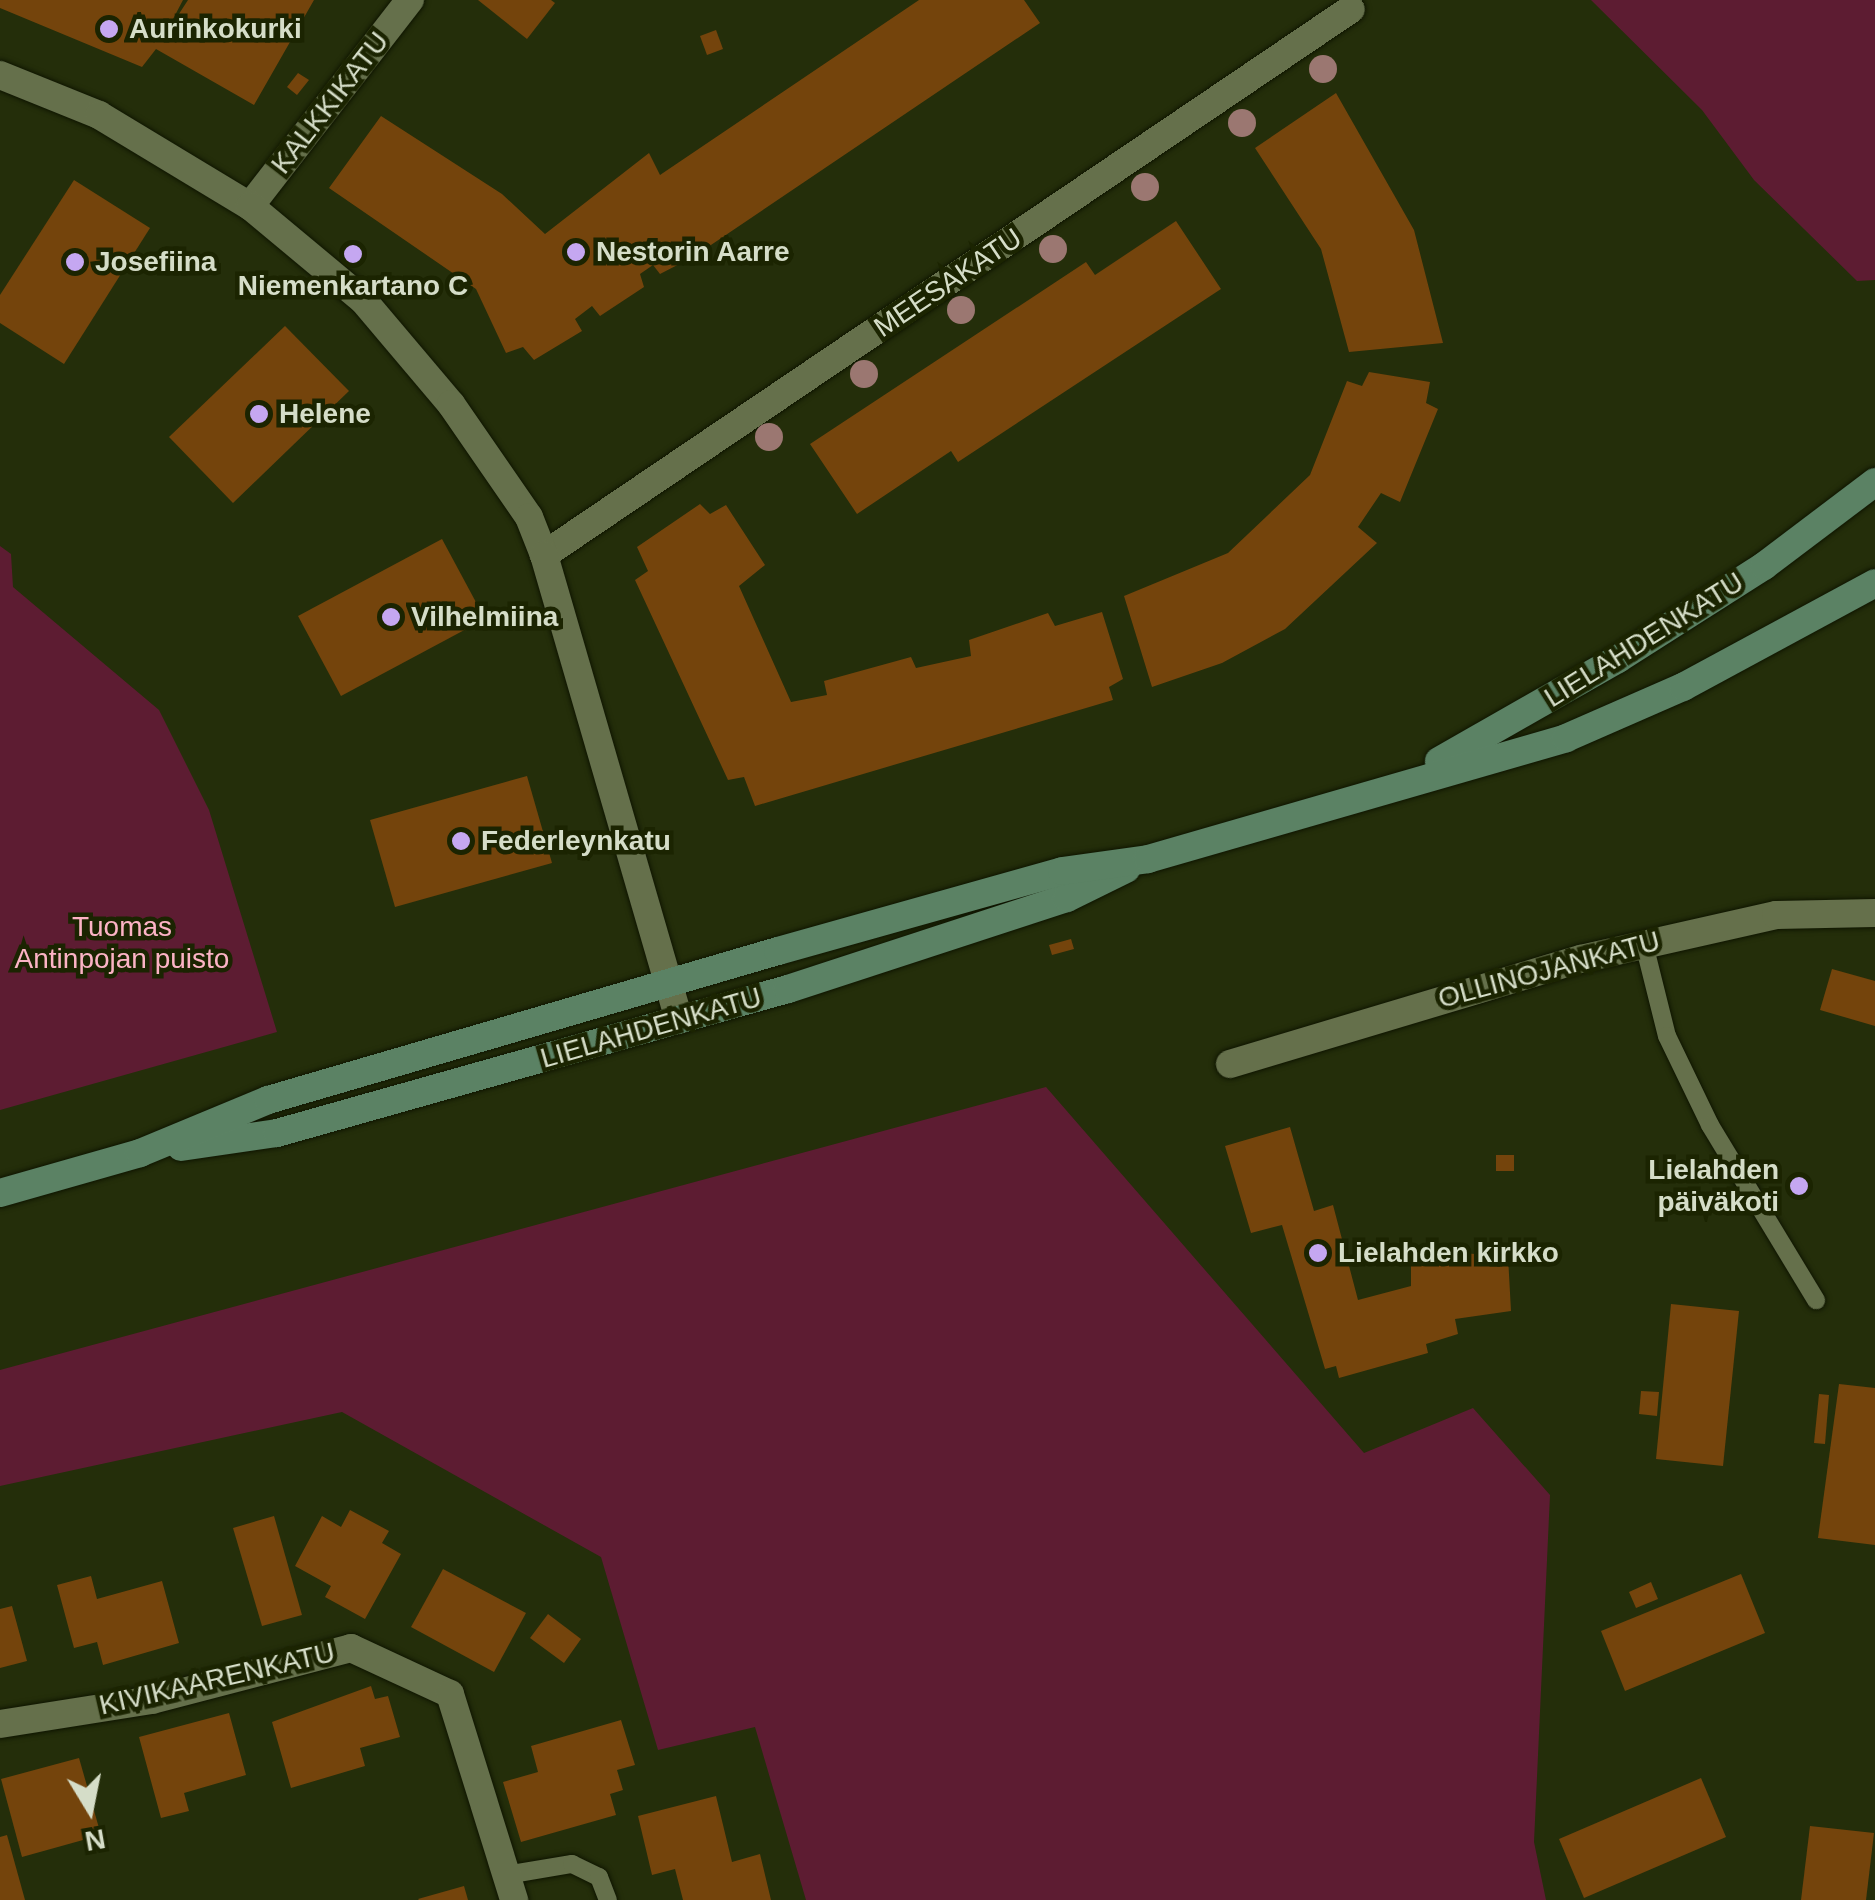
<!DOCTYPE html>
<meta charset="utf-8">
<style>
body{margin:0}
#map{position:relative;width:1875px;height:1900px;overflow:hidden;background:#242e0a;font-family:Arial,sans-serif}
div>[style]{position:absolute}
.green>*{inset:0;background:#5d1c32}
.building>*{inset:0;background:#74440c}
.roads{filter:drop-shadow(0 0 2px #0f1500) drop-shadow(0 0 2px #0f1500)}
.service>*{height:18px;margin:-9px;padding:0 9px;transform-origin:9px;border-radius:9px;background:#65704b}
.minor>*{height:28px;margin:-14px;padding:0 14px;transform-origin:14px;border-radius:14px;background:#65704b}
.tertiary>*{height:28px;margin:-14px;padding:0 14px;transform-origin:14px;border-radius:14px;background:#65704b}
.secondary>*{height:28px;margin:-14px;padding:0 14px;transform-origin:14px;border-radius:14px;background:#5b8264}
.trees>*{width:28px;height:28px;margin:-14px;border-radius:50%;background:#9b7771}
.dots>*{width:28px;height:28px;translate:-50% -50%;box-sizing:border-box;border:5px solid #1b2401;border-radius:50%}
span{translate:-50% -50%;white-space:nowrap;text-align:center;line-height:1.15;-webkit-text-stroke:9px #1b2401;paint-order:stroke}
.poi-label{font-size:28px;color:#d5ddc8;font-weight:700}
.left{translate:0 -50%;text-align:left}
.right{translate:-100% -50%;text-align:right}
.street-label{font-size:28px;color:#d5ddc8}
.park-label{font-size:28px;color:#fcb3c5}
.north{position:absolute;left:40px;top:1760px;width:100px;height:100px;-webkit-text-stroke:8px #1b2401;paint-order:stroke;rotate:170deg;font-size:28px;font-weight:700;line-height:40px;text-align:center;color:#d5ddc8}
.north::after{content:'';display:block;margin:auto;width:35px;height:45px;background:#d5ddc8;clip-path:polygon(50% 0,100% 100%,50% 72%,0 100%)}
</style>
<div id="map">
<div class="green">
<i style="clip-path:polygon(1591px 0,1875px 0,1875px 280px,1857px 281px,1754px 180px,1702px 110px)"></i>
<i style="clip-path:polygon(0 546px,11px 554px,13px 587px,159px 710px,209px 810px,277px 1032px,0 1110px)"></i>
<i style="clip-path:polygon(1046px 1087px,1364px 1453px,1473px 1408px,1550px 1495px,1534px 1842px,1546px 1900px,806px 1900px,755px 1727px,658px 1750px,601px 1557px,342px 1412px,0 1486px,0 1370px)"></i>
</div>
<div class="building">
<i style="clip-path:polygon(0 0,183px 0,162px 40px,188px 0,314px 0,254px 105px,156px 49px,142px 67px,0 8px)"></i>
<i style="clip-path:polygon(478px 0,551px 0,555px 3px,527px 39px)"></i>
<i style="clip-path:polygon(919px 0,1024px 0,1040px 23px,708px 247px,687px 243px,693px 257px,660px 274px,653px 265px,640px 274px,644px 287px,600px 316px,592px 306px,575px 319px,582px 331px,534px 360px,523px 347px,506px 353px,476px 289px,329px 188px,381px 116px,502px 194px,545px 234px,649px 153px,660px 175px)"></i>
<i style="clip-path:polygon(716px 30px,723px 49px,707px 55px,700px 36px)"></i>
<i style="clip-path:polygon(298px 73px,309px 80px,297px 95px,287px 87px)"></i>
<i style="clip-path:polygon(1336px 93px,1414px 230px,1443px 343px,1349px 352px,1321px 249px,1255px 148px)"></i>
<i style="clip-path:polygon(74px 180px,150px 228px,64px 364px,0 323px,0 295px)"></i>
<i style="clip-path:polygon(1176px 221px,1221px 289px,958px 462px,951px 451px,857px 514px,810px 444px,1086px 262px,1095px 275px)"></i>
<i style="clip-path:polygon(285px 326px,349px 391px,233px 503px,169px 437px)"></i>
<i style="clip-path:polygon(1369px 372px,1430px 382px,1426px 403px,1438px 409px,1400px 502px,1381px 493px,1358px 527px,1377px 543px,1285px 629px,1222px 663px,1152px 687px,1124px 596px,1228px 553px,1310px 475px,1347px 381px,1362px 386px)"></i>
<i style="clip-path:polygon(700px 504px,710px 514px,726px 505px,765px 565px,739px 586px,791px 702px,827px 695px,824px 681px,911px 657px,916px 668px,971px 656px,969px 640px,1048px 613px,1055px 626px,1102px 612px,1123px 679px,1109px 687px,1113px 700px,755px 806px,744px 777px,728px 780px,635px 580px,648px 571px,637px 547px)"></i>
<i style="clip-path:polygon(442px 539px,485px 619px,341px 696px,298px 616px)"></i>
<i style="clip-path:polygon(527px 776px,552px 863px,395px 907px,370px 820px)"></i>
<i style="clip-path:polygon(1071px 939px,1074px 949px,1052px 955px,1049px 945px)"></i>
<i style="clip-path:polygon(1832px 969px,1875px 981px,1875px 1026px,1820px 1010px)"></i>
<i style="clip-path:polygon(1290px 1127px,1314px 1211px,1333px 1205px,1358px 1300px,1411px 1286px,1411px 1250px,1508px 1256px,1511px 1311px,1455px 1319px,1458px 1334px,1426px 1344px,1428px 1353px,1339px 1378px,1336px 1366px,1325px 1369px,1282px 1225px,1251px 1233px,1225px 1146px)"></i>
<i style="clip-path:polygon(1496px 1155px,1514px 1155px,1514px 1171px,1496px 1171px)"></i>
<i style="clip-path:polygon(1671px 1304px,1739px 1311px,1723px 1466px,1656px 1459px)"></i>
<i style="clip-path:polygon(1839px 1384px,1875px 1388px,1875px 1545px,1818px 1538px)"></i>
<i style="clip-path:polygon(1641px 1391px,1659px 1392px,1657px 1416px,1639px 1414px)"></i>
<i style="clip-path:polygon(1819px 1394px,1829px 1395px,1825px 1444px,1814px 1443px)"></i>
<i style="clip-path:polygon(350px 1510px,389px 1531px,382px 1543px,401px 1554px,365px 1619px,325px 1597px,331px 1586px,295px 1566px,322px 1516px,341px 1527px)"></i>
<i style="clip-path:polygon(274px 1516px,302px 1615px,262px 1626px,233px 1528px)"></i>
<i style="clip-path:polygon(443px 1569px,526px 1613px,494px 1672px,411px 1627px)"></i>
<i style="clip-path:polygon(1741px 1574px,1765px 1633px,1625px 1691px,1601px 1631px)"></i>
<i style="clip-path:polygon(91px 1576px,97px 1599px,162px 1581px,179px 1643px,103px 1665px,97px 1642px,74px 1648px,57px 1585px)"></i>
<i style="clip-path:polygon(1651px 1582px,1658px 1599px,1636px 1608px,1629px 1592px)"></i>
<i style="clip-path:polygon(12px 1606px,27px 1661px,0 1668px,0 1609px)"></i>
<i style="clip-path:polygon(548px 1614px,581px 1639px,564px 1663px,530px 1638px)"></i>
<i style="clip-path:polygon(371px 1686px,375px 1699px,388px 1696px,400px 1737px,360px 1748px,365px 1766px,291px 1788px,272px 1722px)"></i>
<i style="clip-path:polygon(229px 1713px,246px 1775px,184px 1793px,189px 1811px,161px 1818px,139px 1737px)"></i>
<i style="clip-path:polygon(621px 1720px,635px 1765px,617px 1770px,623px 1790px,610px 1794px,616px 1815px,521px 1842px,503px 1782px,538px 1772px,531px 1746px)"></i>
<i style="clip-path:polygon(79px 1758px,101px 1835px,22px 1857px,1px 1779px)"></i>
<i style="clip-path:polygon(1701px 1778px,1726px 1837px,1584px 1898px,1559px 1839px)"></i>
<i style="clip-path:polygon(716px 1796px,732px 1862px,760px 1854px,771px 1900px,683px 1900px,675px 1869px,652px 1875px,638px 1816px)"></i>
<i style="clip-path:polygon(1810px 1826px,1874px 1833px,1866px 1900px,1801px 1900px)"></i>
<i style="clip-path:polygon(7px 1835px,25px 1900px,0 1900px,0 1837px)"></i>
<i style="clip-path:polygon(464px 1886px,468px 1900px,419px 1900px,418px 1899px)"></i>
</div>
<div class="roads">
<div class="service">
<i style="left:1644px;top:944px;width:95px;rotate:76deg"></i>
<i style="left:1667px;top:1036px;width:99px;rotate:64.2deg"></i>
<i style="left:1710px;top:1125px;width:205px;rotate:58.8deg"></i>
<i style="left:506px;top:1875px;width:67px;rotate:-9.5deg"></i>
<i style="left:572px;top:1864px;width:30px;rotate:26deg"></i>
<i style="left:599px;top:1877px;width:25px;rotate:69deg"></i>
</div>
<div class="minor">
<i style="left:250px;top:206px;width:261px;rotate:-52.2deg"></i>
<i style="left:544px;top:555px;width:974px;rotate:-34.08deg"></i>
<i style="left:1230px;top:1064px;width:366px;rotate:-16.7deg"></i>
<i style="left:1581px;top:959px;width:200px;rotate:-12.7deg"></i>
<i style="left:1776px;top:915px;width:99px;rotate:-1.2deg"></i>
<i style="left:0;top:1724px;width:154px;rotate:-9deg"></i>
<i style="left:152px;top:1700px;width:206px;rotate:-14.6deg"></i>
<i style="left:351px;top:1648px;width:109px;rotate:24.9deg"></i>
<i style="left:450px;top:1694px;width:216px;rotate:72.7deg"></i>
</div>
<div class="tertiary">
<i style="left:0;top:75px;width:107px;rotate:22deg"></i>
<i style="left:99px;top:115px;width:176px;rotate:31.1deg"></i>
<i style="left:250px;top:206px;width:147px;rotate:39.8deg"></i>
<i style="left:363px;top:300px;width:136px;rotate:49.8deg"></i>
<i style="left:451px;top:404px;width:137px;rotate:55.4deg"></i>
<i style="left:529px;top:517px;width:41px;rotate:68.5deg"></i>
<i style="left:544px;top:555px;width:484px;rotate:73.8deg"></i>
</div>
<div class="secondary">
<i style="left:1439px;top:761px;width:206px;rotate:-29.7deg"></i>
<i style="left:1618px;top:659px;width:173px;rotate:-32.5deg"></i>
<i style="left:1764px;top:566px;width:139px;rotate:-37.1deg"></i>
<i style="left:181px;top:1147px;width:97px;rotate:-8.3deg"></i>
<i style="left:277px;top:1133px;width:531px;rotate:-15.74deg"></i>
<i style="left:788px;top:989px;width:293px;rotate:-18.1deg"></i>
<i style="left:1067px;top:898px;width:66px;rotate:-26.2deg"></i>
<i style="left:0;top:1193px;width:146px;rotate:-15.9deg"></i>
<i style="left:140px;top:1153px;width:139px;rotate:-22.5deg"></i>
<i style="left:268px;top:1100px;width:531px;rotate:-16.29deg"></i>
<i style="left:778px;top:951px;width:295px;rotate:-15.7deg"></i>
<i style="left:1062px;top:871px;width:87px;rotate:-7.9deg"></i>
<i style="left:1148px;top:859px;width:435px;rotate:-16.1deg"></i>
<i style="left:1566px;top:738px;width:128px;rotate:-23.6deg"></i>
<i style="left:1683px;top:687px;width:218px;rotate:-28.4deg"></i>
</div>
</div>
<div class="trees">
<i style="left:1323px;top:69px"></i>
<i style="left:1242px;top:123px"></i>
<i style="left:1145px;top:187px"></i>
<i style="left:1053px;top:249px"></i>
<i style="left:961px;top:310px"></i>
<i style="left:864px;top:374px"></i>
<i style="left:769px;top:437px"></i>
</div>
<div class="dots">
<i style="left:109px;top:29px;background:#c5a7f1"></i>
<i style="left:576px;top:252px;background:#c5a7f1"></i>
<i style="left:353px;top:254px;background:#c5a7f1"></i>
<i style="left:75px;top:262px;background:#c5a7f1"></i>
<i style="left:259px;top:414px;background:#c5a7f1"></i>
<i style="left:391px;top:617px;background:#c5a7f1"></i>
<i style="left:461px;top:841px;background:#c5a7f1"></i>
<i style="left:1799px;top:1186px;background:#c5a7f1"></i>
<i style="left:1318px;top:1253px;background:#c5a7f1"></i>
</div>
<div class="poi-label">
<span class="left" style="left:129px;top:29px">Aurinkokurki</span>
<span class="left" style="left:596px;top:252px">Nestorin Aarre</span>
<span class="left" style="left:95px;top:262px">Josefiina</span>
<span style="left:353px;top:286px">Niemenkartano C</span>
<span class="left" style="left:279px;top:414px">Helene</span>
<span class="left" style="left:411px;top:617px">Vilhelmiina</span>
<span class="left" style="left:481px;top:841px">Federleynkatu</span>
<span class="right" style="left:1779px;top:1186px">Lielahden<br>päiväkoti</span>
<span class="left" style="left:1338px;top:1253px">Lielahden kirkko</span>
</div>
<div class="street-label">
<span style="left:330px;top:103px;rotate:-52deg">KALKKIKATU</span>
<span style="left:948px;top:283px;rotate:-34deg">MEESAKATU</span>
<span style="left:1644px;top:640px;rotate:-32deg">LIELAHDENKATU</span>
<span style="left:1549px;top:970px;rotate:-15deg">OLLINOJANKATU</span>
<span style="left:651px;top:1028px;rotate:-16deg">LIELAHDENKATU</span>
<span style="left:217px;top:1679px;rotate:-13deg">KIVIKAARENKATU</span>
</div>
<div class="park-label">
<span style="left:122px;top:943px">Tuomas<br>Antinpojan puisto</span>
</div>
<div class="north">N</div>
</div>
